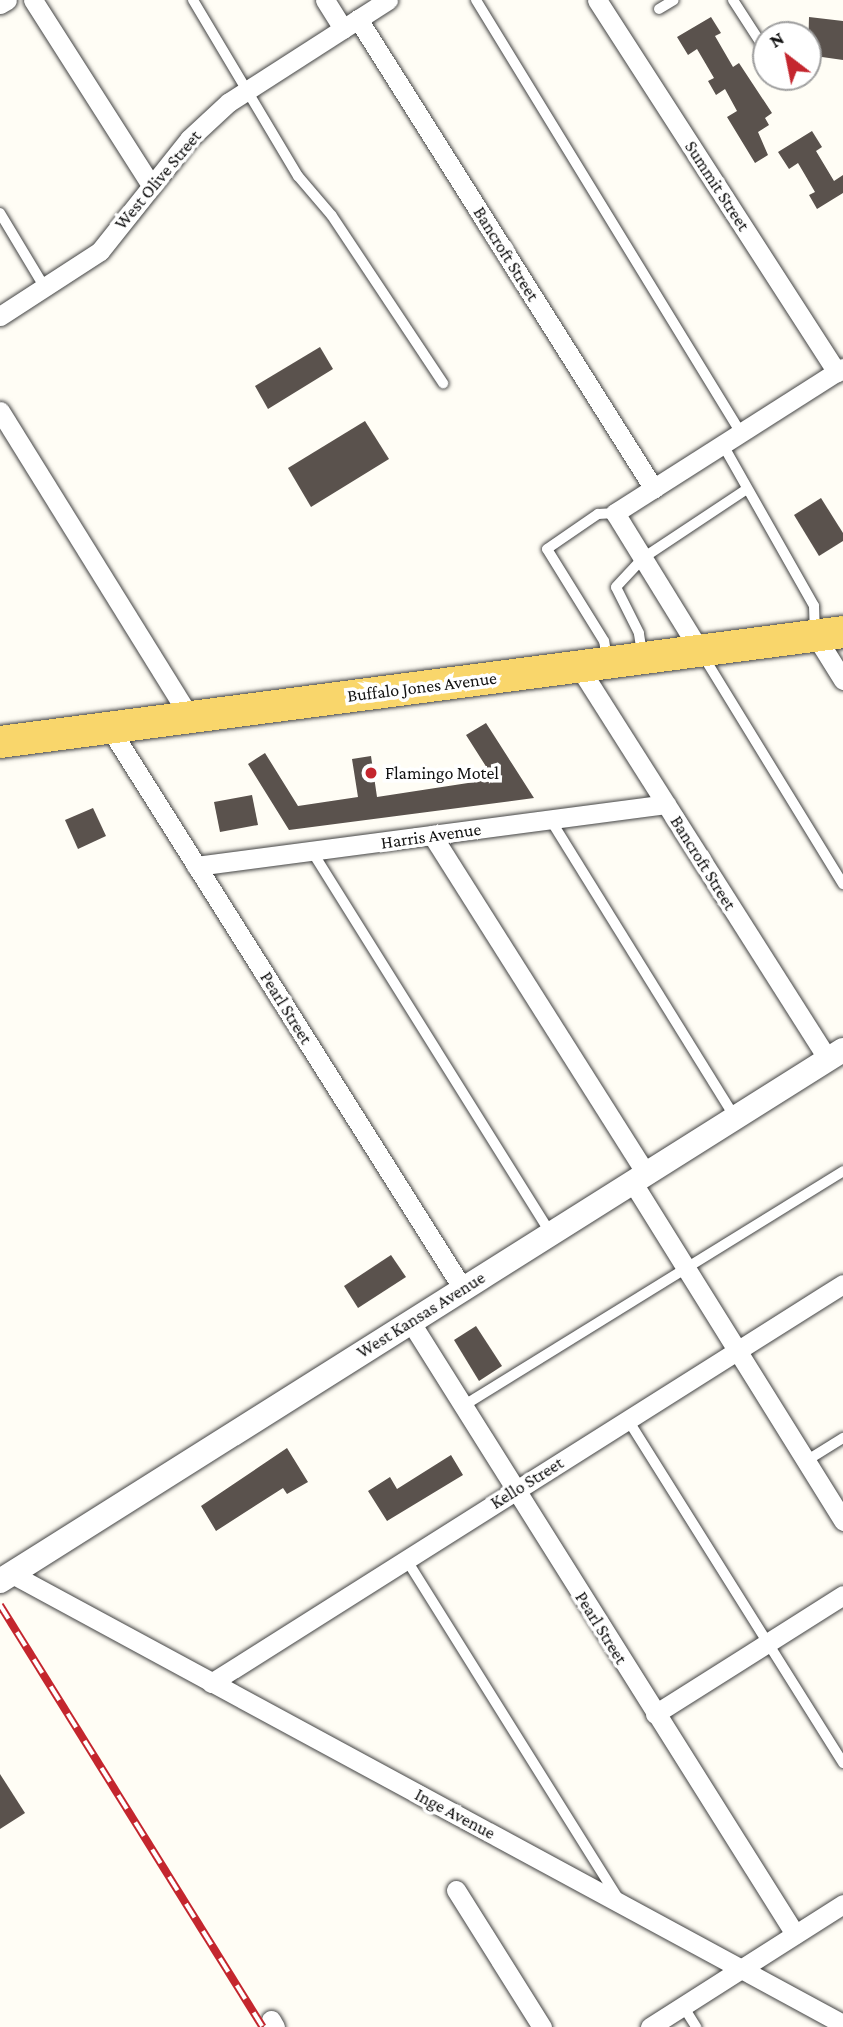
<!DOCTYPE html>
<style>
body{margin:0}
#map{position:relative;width:843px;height:2027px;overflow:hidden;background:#fffdf5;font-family:"Crimson Pro",serif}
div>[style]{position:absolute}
.building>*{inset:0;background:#5a524d}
.roads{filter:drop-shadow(0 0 2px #444) drop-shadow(0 0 2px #444)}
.service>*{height:10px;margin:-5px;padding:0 5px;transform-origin:5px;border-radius:5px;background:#fff}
.minor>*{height:19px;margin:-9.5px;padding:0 9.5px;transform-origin:9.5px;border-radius:9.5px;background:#fff}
.tertiary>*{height:24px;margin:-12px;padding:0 12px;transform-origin:12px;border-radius:12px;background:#fff}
.primary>*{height:32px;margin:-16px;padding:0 16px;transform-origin:16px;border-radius:16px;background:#f9d66b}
.rail>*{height:8px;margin-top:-4px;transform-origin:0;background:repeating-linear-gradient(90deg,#fff 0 16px,#c4262e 0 32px);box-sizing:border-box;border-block:2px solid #c4262e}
.dots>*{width:19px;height:19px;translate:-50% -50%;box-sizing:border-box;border:4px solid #fff;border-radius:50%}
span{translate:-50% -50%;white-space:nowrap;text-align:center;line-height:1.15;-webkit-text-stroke:7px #fff;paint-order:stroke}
.street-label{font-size:18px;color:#111}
.poi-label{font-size:18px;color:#111}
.left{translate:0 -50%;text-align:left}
.north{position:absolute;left:752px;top:21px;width:70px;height:70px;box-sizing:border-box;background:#fff;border:2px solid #a0a0a0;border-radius:50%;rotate:328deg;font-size:19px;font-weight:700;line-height:28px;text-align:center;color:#111}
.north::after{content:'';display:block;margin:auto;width:24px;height:32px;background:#c4262e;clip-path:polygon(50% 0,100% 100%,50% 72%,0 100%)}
</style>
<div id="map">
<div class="building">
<i style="clip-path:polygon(711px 17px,721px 33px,715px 36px,733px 67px,739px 63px,772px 113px,765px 118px,769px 125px,758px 132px,768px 155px,755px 163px,727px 117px,737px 111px,725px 89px,716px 95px,708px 81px,714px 78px,697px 49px,688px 55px,677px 37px)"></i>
<i style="clip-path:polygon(809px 17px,843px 21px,843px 60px,808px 55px)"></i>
<i style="clip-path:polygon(812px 131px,822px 147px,816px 151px,834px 181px,843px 175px,843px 193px,817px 209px,809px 195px,815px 192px,798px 163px,789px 169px,778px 152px)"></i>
<i style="clip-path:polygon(320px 347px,333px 369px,268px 409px,255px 386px)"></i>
<i style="clip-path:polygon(365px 421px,389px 459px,311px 507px,288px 468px)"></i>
<i style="clip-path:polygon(821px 498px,843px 533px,843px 541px,819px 556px,794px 515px)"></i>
<i style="clip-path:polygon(486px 723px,534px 798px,289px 830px,248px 764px,265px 753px,298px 806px,358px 797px,352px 759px,371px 756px,377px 797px,494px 779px,466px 735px)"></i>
<i style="clip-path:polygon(252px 795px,258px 825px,220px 832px,214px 802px)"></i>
<i style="clip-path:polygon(93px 808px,106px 836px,78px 849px,65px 820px)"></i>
<i style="clip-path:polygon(391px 1255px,406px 1277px,358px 1308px,344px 1286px)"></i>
<i style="clip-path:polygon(476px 1326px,502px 1366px,479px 1381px,454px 1340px)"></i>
<i style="clip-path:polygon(287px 1448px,308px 1482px,287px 1494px,283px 1488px,216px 1531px,201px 1506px)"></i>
<i style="clip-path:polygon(451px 1455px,463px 1475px,387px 1521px,368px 1491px,390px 1477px,397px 1489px)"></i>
<i style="clip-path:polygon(0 1774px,25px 1813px,0 1829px)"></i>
</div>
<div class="roads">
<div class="service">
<i style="left:193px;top:0;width:205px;rotate:59.2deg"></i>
<i style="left:298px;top:176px;width:52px;rotate:49.6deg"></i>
<i style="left:332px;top:216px;width:201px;rotate:56.4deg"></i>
<i style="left:476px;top:0;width:508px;rotate:58.53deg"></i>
<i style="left:733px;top:0;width:61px;rotate:57.1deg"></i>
<i style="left:659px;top:9px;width:17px;rotate:-31deg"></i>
<i style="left:0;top:213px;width:87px;rotate:59deg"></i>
<i style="left:723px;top:445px;width:185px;rotate:60.5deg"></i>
<i style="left:814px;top:606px;width:27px;rotate:88deg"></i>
<i style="left:642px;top:653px;width:20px;rotate:-99deg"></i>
<i style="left:639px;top:633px;width:51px;rotate:-116.6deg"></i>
<i style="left:616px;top:587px;width:40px;rotate:-47deg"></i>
<i style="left:643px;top:558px;width:125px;rotate:-33.6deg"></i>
<i style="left:702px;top:654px;width:270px;rotate:58.5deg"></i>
<i style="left:607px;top:659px;width:18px;rotate:-99deg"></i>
<i style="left:604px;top:641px;width:108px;rotate:-121.8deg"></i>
<i style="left:547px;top:549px;width:62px;rotate:-34.5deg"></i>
<i style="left:598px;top:514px;width:17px;rotate:-3deg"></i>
<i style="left:550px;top:819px;width:349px;rotate:58.2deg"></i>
<i style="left:313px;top:853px;width:448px;rotate:58deg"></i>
<i style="left:463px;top:1406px;width:447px;rotate:-31.7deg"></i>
<i style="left:628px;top:1420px;width:405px;rotate:57.9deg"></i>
<i style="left:806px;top:1461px;width:44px;rotate:-31.9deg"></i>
<i style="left:406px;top:1559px;width:398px;rotate:58deg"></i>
<i style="left:683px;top:2006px;width:25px;rotate:58deg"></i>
</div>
<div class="minor">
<i style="left:33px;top:0;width:219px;rotate:57.5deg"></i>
<i style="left:325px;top:0;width:34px;rotate:58deg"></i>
<i style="left:597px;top:0;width:443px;rotate:57.2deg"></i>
<i style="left:0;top:4px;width:8px;rotate:-30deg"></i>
<i style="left:358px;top:19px;width:555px;rotate:57.8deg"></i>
<i style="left:0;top:316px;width:119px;rotate:-33deg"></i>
<i style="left:100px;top:251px;width:143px;rotate:-51.5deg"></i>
<i style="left:189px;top:139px;width:54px;rotate:-42.8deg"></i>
<i style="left:229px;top:102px;width:189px;rotate:-32.7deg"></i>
<i style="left:0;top:411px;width:360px;rotate:58.2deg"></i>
<i style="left:815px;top:635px;width:53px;rotate:58.1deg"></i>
<i style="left:700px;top:651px;width:162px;rotate:-121.6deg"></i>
<i style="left:615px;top:513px;width:270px;rotate:-32.5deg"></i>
<i style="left:579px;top:667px;width:465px;rotate:57.6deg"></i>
<i style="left:109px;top:727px;width:664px;rotate:57.79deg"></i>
<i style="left:432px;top:835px;width:401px;rotate:57.7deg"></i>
<i style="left:196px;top:866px;width:474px;rotate:-7.5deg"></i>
<i style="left:633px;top:1183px;width:398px;rotate:58.1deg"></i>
<i style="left:410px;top:1321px;width:724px;rotate:57.87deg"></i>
<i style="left:12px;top:1574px;width:945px;rotate:28.44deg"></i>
<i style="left:211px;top:1683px;width:747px;rotate:-32.27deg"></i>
<i style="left:655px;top:1714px;width:222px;rotate:-32.3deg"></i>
<i style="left:456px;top:1890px;width:162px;rotate:57.9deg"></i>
<i style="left:271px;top:2020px;width:8px;rotate:60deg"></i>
<i style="left:650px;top:2027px;width:229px;rotate:-32.5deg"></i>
</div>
<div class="tertiary">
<i style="left:0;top:1581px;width:996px;rotate:-32.21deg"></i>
</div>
<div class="primary">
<i style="left:0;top:742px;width:850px;rotate:-7.43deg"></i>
</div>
</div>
<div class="rail">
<i style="left:0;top:1605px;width:497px;rotate:58.1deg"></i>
</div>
<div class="dots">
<i style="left:371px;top:773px;background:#c4262e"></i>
</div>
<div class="street-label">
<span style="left:158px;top:180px;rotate:-50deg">West Olive Street</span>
<span style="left:717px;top:186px;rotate:57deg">Summit Street</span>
<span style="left:506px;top:254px;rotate:58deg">Bancroft Street</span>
<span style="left:422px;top:687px;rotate:-7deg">Buffalo Jones Avenue</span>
<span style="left:431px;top:836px;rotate:-8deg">Harris Avenue</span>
<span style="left:703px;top:863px;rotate:58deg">Bancroft Street</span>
<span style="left:286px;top:1008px;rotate:58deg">Pearl Street</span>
<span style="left:421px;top:1315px;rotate:-32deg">West Kansas Avenue</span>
<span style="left:527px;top:1483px;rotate:-32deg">Kello Street</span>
<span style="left:601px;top:1628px;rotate:58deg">Pearl Street</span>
<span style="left:455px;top:1814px;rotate:28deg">Inge Avenue</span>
</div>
<div class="poi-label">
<span class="left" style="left:385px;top:773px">Flamingo Motel</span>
</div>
<div class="north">N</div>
</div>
